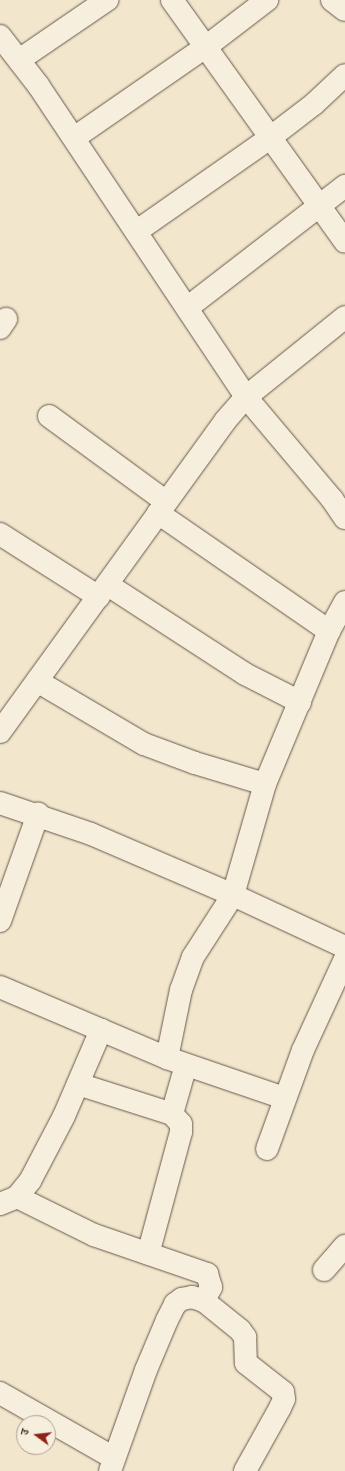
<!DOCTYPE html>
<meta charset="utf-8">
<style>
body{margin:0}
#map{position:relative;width:345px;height:1471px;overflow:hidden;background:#f2e7cd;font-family:"IM FELL Double Pica","Noto Serif Devanagari",serif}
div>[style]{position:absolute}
.roads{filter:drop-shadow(0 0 1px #6a574a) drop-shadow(0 0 1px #6a574a)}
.minor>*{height:22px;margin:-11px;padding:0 11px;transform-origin:11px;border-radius:11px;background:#f7efde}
span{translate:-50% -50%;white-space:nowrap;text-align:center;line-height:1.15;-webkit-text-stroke:3.5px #f7efde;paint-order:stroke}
.north{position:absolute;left:16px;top:1415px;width:40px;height:40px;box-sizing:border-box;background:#f7efde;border:1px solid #ac9f92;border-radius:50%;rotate:285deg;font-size:11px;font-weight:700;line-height:16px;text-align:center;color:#3c271f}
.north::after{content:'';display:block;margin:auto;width:14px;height:18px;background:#8f2418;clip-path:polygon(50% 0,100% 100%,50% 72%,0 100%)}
</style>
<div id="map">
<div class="roads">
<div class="minor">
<i style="left:172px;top:0;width:297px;rotate:54.4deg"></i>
<i style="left:332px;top:0;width:16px;rotate:38deg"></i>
<i style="left:0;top:36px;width:62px;rotate:52.2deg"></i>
<i style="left:38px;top:85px;width:375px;rotate:56.3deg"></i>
<i style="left:246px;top:397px;width:133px;rotate:49.9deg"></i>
<i style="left:332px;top:499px;width:23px;rotate:56deg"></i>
<i style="left:19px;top:60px;width:107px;rotate:-34.3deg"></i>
<i style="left:74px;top:138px;width:162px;rotate:-34.7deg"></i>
<i style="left:207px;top:46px;width:76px;rotate:-37.5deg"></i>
<i style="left:137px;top:231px;width:164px;rotate:-35deg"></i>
<i style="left:271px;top:137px;width:54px;rotate:-37.5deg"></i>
<i style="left:314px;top:104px;width:42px;rotate:-43.1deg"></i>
<i style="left:187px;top:308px;width:200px;rotate:-37.7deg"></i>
<i style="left:0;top:328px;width:11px;rotate:-56deg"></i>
<i style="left:49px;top:416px;width:144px;rotate:36.2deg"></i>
<i style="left:158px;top:513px;width:208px;rotate:34.6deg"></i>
<i style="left:0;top:534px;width:117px;rotate:32.5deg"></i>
<i style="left:108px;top:585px;width:163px;rotate:33deg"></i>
<i style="left:245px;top:674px;width:62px;rotate:27deg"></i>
<i style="left:37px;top:681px;width:124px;rotate:30.5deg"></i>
<i style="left:144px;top:744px;width:54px;rotate:20.4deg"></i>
<i style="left:195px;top:763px;width:73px;rotate:16.7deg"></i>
<i style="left:0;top:732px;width:384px;rotate:-54.1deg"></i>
<i style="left:225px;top:421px;width:32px;rotate:-49deg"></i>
<i style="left:246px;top:397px;width:127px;rotate:-38.9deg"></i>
<i style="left:0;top:803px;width:96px;rotate:18.8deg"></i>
<i style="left:91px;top:834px;width:155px;rotate:23.2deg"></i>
<i style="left:233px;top:895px;width:123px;rotate:24.9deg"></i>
<i style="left:0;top:921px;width:114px;rotate:-70.4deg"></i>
<i style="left:0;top:987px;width:181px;rotate:23deg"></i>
<i style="left:167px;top:1058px;width:124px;rotate:18.9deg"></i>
<i style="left:167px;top:1058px;width:69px;rotate:-78.4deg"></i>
<i style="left:181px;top:990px;width:35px;rotate:-70deg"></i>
<i style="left:193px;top:957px;width:74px;rotate:-57.2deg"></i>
<i style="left:233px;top:895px;width:116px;rotate:-73.9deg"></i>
<i style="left:265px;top:784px;width:166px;rotate:-67.3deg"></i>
<i style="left:329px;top:631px;width:33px;rotate:-61deg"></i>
<i style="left:78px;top:1084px;width:99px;rotate:17.7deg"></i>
<i style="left:172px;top:1114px;width:13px;rotate:48deg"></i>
<i style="left:181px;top:1124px;width:8px;rotate:90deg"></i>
<i style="left:181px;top:1132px;width:126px;rotate:105.1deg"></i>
<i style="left:172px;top:1114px;width:51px;rotate:-74.1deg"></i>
<i style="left:267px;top:1149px;width:105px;rotate:-70deg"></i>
<i style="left:303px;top:1050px;width:100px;rotate:-65.2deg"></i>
<i style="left:17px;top:1197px;width:86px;rotate:26.3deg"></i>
<i style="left:94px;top:1235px;width:120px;rotate:19deg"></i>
<i style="left:207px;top:1274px;width:14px;rotate:73deg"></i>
<i style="left:211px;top:1287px;width:16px;rotate:117deg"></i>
<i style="left:0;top:1204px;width:18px;rotate:-22deg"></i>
<i style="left:17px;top:1197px;width:21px;rotate:-51deg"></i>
<i style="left:30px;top:1181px;width:73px;rotate:-62.4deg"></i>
<i style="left:64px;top:1116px;width:94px;rotate:-66.7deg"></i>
<i style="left:324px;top:1270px;width:32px;rotate:-49deg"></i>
<i style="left:0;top:1393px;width:131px;rotate:29.7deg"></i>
<i style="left:110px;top:1471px;width:107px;rotate:-70.4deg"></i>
<i style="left:146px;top:1370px;width:54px;rotate:-67.2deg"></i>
<i style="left:167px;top:1320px;width:18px;rotate:-63deg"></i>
<i style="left:175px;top:1304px;width:9px;rotate:-36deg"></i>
<i style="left:182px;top:1299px;width:10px;rotate:-11deg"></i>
<i style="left:192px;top:1297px;width:13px;rotate:18deg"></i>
<i style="left:204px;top:1301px;width:46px;rotate:38.9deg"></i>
<i style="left:240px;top:1330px;width:9px;rotate:54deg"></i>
<i style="left:245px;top:1337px;width:26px;rotate:88deg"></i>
<i style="left:246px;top:1363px;width:47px;rotate:38.1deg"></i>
<i style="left:283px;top:1392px;width:7px;rotate:82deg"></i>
<i style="left:284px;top:1399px;width:10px;rotate:114deg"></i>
<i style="left:280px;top:1408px;width:72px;rotate:119.1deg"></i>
</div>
</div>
<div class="north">उ</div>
</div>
